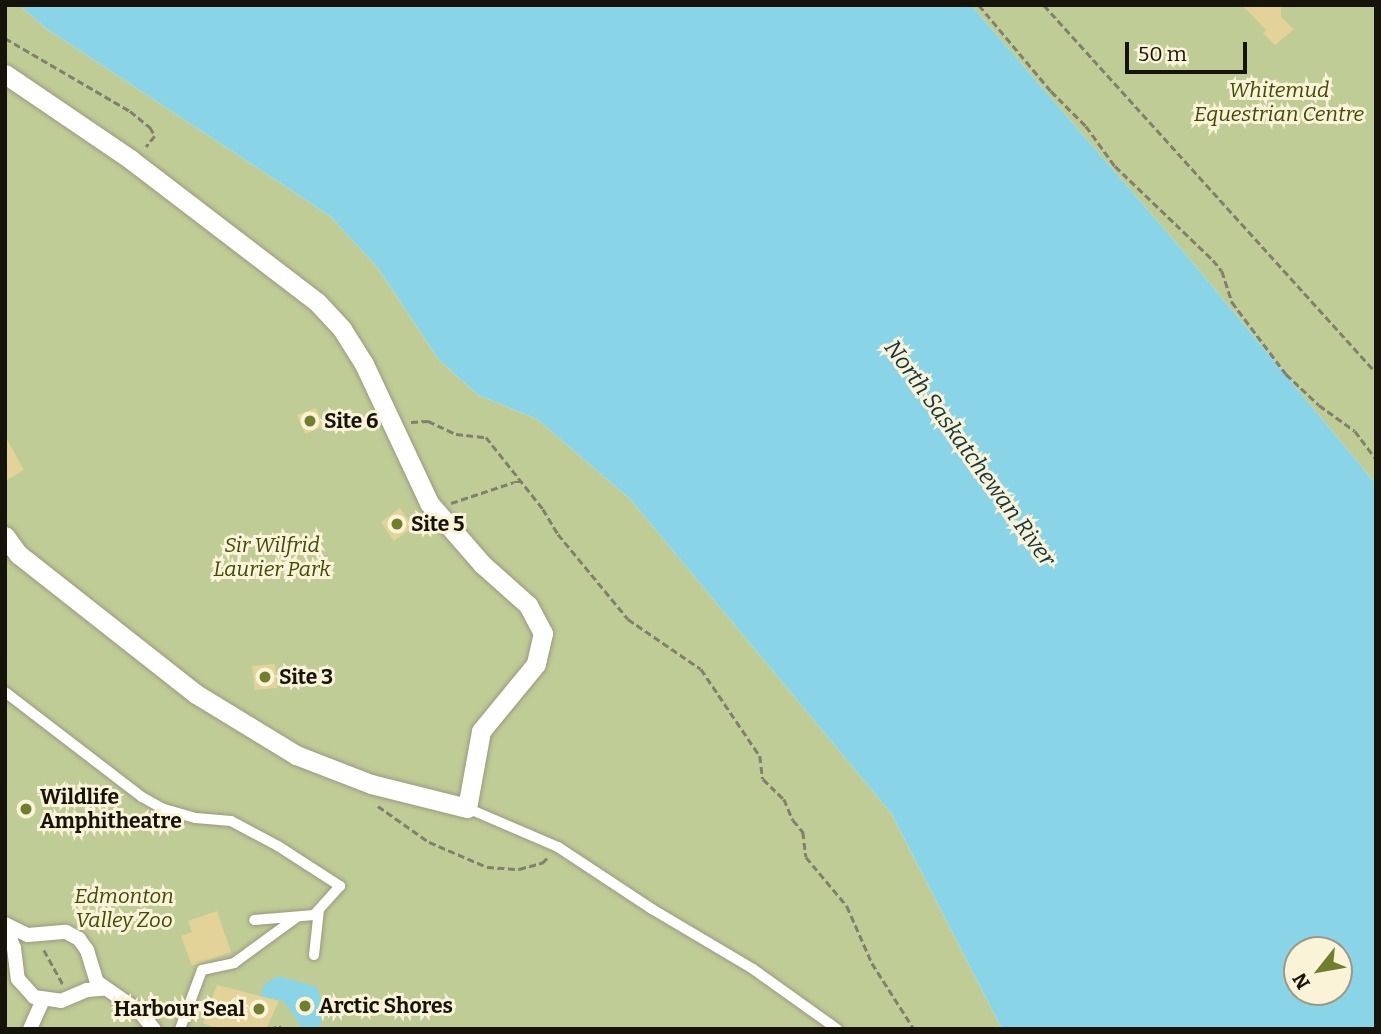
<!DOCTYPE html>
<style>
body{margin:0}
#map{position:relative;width:1381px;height:1034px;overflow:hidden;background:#faf3d8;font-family:Bitter,serif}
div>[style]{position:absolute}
.green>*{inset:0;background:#bfcc96}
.water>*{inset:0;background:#8ad4e8}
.building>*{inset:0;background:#e3d398}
.path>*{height:2.5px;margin-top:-1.25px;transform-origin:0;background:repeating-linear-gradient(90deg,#837f6d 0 7px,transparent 0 10.5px)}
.roads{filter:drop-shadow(0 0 2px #9d977e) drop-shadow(0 0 2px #9d977e)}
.service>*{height:10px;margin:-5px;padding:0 5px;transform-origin:5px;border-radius:5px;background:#fff}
.pedestrian>*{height:14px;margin:-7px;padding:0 7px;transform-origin:7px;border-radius:7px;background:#fff}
.minor>*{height:19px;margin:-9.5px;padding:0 9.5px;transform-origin:9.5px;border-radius:9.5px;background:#fff}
.dots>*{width:19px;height:19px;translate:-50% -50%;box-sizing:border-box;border:4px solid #faf3d8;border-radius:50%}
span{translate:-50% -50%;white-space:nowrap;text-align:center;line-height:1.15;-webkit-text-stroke:6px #faf3d8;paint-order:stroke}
.park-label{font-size:21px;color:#404b07;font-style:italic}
.poi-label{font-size:21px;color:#15130a;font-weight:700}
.left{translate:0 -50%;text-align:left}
.right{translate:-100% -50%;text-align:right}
.water-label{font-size:23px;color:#12363f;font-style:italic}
.frame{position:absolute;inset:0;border:7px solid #15130a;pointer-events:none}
.north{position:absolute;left:1283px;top:936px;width:70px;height:70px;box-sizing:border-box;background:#faf3d8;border:2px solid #9e9986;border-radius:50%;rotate:239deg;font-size:19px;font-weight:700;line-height:28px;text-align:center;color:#15130a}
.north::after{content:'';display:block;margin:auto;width:24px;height:32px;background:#707f2d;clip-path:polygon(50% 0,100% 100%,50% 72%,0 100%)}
.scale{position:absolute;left:1125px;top:42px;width:122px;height:32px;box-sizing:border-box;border:4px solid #15130a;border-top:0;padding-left:9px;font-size:21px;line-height:24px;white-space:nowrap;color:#15130a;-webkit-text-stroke:5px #faf3d8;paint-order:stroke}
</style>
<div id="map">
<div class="green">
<i style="clip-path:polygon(5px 5px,19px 5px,47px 29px,330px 216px,378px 268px,439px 360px,478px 395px,537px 419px,630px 499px,891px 813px,1002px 1029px,5px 1029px)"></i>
<i style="clip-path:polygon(971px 5px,1376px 5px,1376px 484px,1179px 246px)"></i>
</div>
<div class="water">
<i style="clip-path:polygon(evenodd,19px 5px,971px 5px,1179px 246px,1376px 484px,1376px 1029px,1002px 1029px,891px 813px,630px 499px,537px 419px,478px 395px,439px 360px,378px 268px,330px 216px,47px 29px,19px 5px,1297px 950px,1339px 950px,1339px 992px,1297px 992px,1297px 950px)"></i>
<i style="clip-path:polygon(278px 976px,317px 987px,324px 1011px,320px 1026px,303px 1029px,284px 1001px,260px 996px,265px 984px)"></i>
</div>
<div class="building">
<i style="clip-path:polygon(1242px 5px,1281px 5px,1281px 17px,1294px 29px,1275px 45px,1263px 33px,1266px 30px)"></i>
<i style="clip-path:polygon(316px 408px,324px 426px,305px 434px,297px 415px)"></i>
<i style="clip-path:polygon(5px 436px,24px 470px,5px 481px)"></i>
<i style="clip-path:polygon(400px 508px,413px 527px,394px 541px,381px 522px)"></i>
<i style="clip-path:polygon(275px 664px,277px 688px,255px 690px,252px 666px)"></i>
<i style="clip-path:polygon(217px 911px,231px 952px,192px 966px,181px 936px,192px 932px,188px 921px)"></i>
<i style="clip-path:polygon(217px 985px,279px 1001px,266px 1029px,210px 1029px,211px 1026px,203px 1023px)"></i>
</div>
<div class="path">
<i style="left:979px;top:5px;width:112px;rotate:50.1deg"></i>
<i style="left:1051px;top:91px;width:49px;rotate:45deg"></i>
<i style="left:1086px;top:126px;width:49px;rotate:54.1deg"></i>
<i style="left:1115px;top:166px;width:136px;rotate:43.8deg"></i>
<i style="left:1213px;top:260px;width:14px;rotate:51deg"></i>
<i style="left:1222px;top:271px;width:33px;rotate:72deg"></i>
<i style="left:1232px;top:302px;width:90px;rotate:53.1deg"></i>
<i style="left:1286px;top:374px;width:45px;rotate:43.2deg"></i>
<i style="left:1319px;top:405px;width:44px;rotate:35.8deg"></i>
<i style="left:1355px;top:431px;width:35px;rotate:53deg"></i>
<i style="left:1044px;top:5px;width:495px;rotate:47.9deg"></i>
<i style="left:5px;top:38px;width:145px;rotate:30.3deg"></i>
<i style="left:130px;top:111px;width:26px;rotate:39deg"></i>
<i style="left:150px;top:127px;width:10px;rotate:61deg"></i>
<i style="left:155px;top:136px;width:14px;rotate:129deg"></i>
<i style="left:411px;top:422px;width:17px;rotate:-3deg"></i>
<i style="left:428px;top:421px;width:31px;rotate:25deg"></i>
<i style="left:456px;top:434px;width:30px;rotate:6deg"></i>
<i style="left:486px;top:437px;width:92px;rotate:51.6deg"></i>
<i style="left:543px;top:509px;width:29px;rotate:59deg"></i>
<i style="left:558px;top:534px;width:110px;rotate:50.5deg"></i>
<i style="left:628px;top:619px;width:88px;rotate:34.4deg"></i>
<i style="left:701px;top:669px;width:105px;rotate:55.9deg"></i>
<i style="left:760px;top:756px;width:23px;rotate:83deg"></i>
<i style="left:763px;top:779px;width:29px;rotate:44deg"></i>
<i style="left:784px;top:799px;width:23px;rotate:67deg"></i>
<i style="left:793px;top:820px;width:16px;rotate:50deg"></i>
<i style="left:803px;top:832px;width:25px;rotate:83deg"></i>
<i style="left:806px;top:857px;width:64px;rotate:50.1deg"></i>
<i style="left:847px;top:906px;width:62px;rotate:66.3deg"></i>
<i style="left:872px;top:963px;width:78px;rotate:57.5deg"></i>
<i style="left:451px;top:503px;width:66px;rotate:-18.4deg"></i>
<i style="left:514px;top:482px;width:8px"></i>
<i style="left:378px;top:806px;width:62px;rotate:35.2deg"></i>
<i style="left:429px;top:842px;width:63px;rotate:23.3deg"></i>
<i style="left:487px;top:867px;width:32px;rotate:4deg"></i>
<i style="left:519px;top:869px;width:24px;rotate:-15deg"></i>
<i style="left:542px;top:863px;width:7px;rotate:-45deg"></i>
<i style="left:44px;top:950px;width:39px;rotate:61deg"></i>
<i style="left:270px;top:1029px;width:9px;rotate:-18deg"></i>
<i style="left:279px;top:1026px;width:4px;rotate:45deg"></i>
</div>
<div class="roads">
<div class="service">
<i style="left:5px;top:692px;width:173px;rotate:37.5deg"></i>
<i style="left:142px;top:797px;width:25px;rotate:29deg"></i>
<i style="left:164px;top:809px;width:33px;rotate:16deg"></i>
<i style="left:196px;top:818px;width:35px;rotate:5deg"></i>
<i style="left:231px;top:821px;width:53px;rotate:28deg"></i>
<i style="left:278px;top:846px;width:74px;rotate:32.8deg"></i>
<i style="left:340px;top:886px;width:39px;rotate:132deg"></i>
<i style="left:314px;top:915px;width:60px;rotate:175.2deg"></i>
<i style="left:467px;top:808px;width:99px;rotate:23.2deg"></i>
<i style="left:558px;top:847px;width:113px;rotate:33.4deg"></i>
<i style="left:652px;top:909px;width:117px;rotate:30.7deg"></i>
<i style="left:753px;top:969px;width:103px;rotate:35.5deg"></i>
<i style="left:314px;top:955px;width:45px;rotate:-83.7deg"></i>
<i style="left:180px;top:1029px;width:63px;rotate:-69.6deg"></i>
<i style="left:202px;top:970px;width:33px;rotate:-12deg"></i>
<i style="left:234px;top:963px;width:78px;rotate:-36.1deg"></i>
</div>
<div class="pedestrian">
<i style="left:5px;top:924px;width:25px;rotate:26deg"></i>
<i style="left:28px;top:935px;width:38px;rotate:-5deg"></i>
<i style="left:66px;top:932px;width:15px;rotate:28deg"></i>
<i style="left:79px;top:939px;width:14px;rotate:54deg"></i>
<i style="left:87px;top:950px;width:34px;rotate:73deg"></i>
<i style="left:97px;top:982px;width:52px;rotate:34.9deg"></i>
<i style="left:140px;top:1012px;width:22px;rotate:51deg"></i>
<i style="left:5px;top:925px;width:25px;rotate:69deg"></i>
<i style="left:14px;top:948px;width:31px;rotate:83deg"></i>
<i style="left:18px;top:979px;width:24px;rotate:48deg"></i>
<i style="left:34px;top:997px;width:27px;rotate:8deg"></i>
<i style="left:61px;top:1001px;width:28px;rotate:-23deg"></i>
<i style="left:87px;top:990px;width:16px;rotate:-4deg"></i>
<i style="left:30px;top:1029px;width:32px;rotate:-66deg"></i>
</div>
<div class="minor">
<i style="left:5px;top:74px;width:151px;rotate:34.2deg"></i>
<i style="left:130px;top:159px;width:235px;rotate:37.4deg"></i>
<i style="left:317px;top:302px;width:37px;rotate:47deg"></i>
<i style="left:342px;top:329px;width:41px;rotate:57.8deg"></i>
<i style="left:364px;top:364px;width:153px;rotate:64.9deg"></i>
<i style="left:429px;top:503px;width:81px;rotate:49deg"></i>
<i style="left:482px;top:564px;width:62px;rotate:41.7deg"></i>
<i style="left:528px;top:605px;width:32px;rotate:62deg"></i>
<i style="left:543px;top:633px;width:32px;rotate:103deg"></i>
<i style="left:536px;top:664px;width:87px;rotate:129.4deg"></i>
<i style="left:481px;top:731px;width:78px;rotate:100.3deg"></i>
<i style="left:467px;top:808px;width:99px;rotate:-166deg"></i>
<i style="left:371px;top:784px;width:80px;rotate:-158.9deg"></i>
<i style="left:296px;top:755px;width:117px;rotate:-148.6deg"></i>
<i style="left:196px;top:694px;width:226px;rotate:-141.8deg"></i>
<i style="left:18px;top:554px;width:22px;rotate:-126deg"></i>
</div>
</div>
<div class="dots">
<i style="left:310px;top:421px;background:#707f2d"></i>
<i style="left:397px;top:524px;background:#707f2d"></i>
<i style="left:265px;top:677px;background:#707f2d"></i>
<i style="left:26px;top:809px;background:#707f2d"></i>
<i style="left:305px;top:1006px;background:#707f2d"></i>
<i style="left:259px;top:1009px;background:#707f2d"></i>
</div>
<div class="park-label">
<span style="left:1279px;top:102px">Whitemud<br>Equestrian Centre</span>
<span style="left:272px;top:557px">Sir Wilfrid<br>Laurier Park</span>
<span style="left:124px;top:908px">Edmonton<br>Valley Zoo</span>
</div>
<div class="poi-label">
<span class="left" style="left:324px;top:421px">Site 6</span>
<span class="left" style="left:411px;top:524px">Site 5</span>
<span class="left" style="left:279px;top:677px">Site 3</span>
<span class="left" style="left:40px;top:809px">Wildlife<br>Amphitheatre</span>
<span class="left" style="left:319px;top:1006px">Arctic Shores</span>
<span class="right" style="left:245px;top:1009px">Harbour Seal</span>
</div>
<div class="water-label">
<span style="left:970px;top:453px;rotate:54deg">North Saskatchewan River</span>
</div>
<div class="frame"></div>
<div class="north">N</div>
<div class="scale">50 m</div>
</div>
